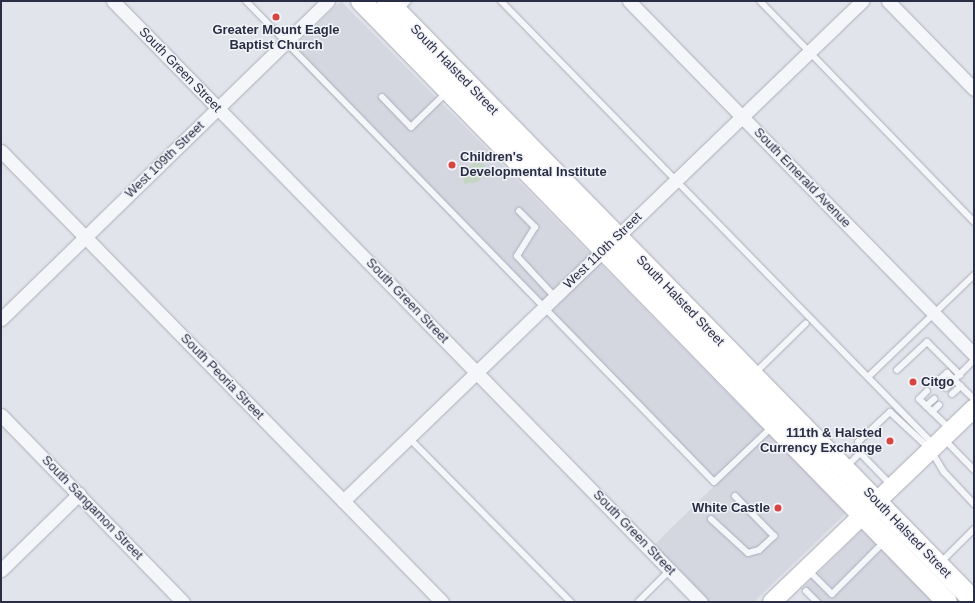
<!DOCTYPE html>
<style>
body{margin:0}
#map{position:relative;width:975px;height:603px;overflow:hidden;background:#e2e4eb;font-family:Helvetica,sans-serif}
div>[style]{position:absolute}
.built>*{inset:0;background:#d4d6e0}
.green>*{inset:0;background:#c4d6c2}
.roads{filter:drop-shadow(0 0 1px #aaadb9) drop-shadow(0 0 1px #aaadb9)}
.service>*{height:6px;margin:-3px;padding:0 3px;transform-origin:3px;border-radius:3px;background:#f5f6f9}
.minor>*{height:13px;margin:-6.5px;padding:0 6.5px;transform-origin:6.5px;border-radius:6.5px;background:#f5f6f9}
.secondary>*{height:18px;margin:-9px;padding:0 9px;transform-origin:9px;border-radius:9px;background:#fff}
.primary>*{height:20px;margin:-10px;padding:0 10px;transform-origin:10px;border-radius:10px;background:#fff}
.dots>*{width:11px;height:11px;translate:-50% -50%;box-sizing:border-box;border:2px solid #f2f3f8;border-radius:50%}
span{translate:-50% -50%;white-space:nowrap;text-align:center;line-height:1.15;-webkit-text-stroke:3px #f2f3f8;paint-order:stroke}
.poi-label{font-size:13px;color:#292e44;font-weight:700}
.left{translate:0 -50%;text-align:left}
.right{translate:-100% -50%;text-align:right}
.street-label{font-size:13px;color:#292e44}
.frame{position:absolute;inset:0;border:2px solid #292e44;pointer-events:none}
</style>
<div id="map">
<div class="built">
<i style="clip-path:polygon(341px 1px,846px 513px,754px 602px,704px 602px,651px 548px,714px 486px,289px 52px)"></i>
<i style="clip-path:polygon(862px 530px,933px 602px,820px 602px,805px 586px)"></i>
</div>
<div class="green">
<i style="clip-path:polygon(476px 161px,485px 165px,485px 175px,477px 182px,465px 184px,461px 174px)"></i>
</div>
<div class="roads">
<div class="service">
<i style="left:246px;top:1px;width:671px;rotate:45.78deg"></i>
<i style="left:714px;top:482px;width:80px;rotate:-43.5deg"></i>
<i style="left:501px;top:1px;width:620px;rotate:45.72deg"></i>
<i style="left:760px;top:1px;width:308px;rotate:45.9deg"></i>
<i style="left:400px;top:9px;width:11px;rotate:-45deg"></i>
<i style="left:382px;top:97px;width:42px;rotate:46deg"></i>
<i style="left:411px;top:127px;width:50px;rotate:-44.2deg"></i>
<i style="left:519px;top:211px;width:23px;rotate:45deg"></i>
<i style="left:535px;top:227px;width:34px;rotate:122deg"></i>
<i style="left:517px;top:256px;width:56px;rotate:47.2deg"></i>
<i style="left:897px;top:370px;width:41px;rotate:-43deg"></i>
<i style="left:927px;top:342px;width:47px;rotate:45deg"></i>
<i style="left:755px;top:373px;width:71px;rotate:-44.4deg"></i>
<i style="left:868px;top:377px;width:147px;rotate:-43.9deg"></i>
<i style="left:939px;top:380px;width:11px;rotate:-41deg"></i>
<i style="left:947px;top:373px;width:37px;rotate:44deg"></i>
<i style="left:946px;top:388px;width:40px;rotate:-45deg"></i>
<i style="left:927px;top:391px;width:11px;rotate:135deg"></i>
<i style="left:919px;top:399px;width:43px;rotate:44.1deg"></i>
<i style="left:952px;top:394px;width:12px;rotate:-42deg"></i>
<i style="left:926px;top:406px;width:11px;rotate:-41deg"></i>
<i style="left:932px;top:412px;width:10px;rotate:-45deg"></i>
<i style="left:409px;top:438px;width:231px;rotate:45.4deg"></i>
<i style="left:944px;top:439px;width:43px;rotate:45.9deg"></i>
<i style="left:860px;top:453px;width:45px;rotate:45.9deg"></i>
<i style="left:847px;top:466px;width:18px;rotate:-45deg"></i>
<i style="left:860px;top:453px;width:11px;rotate:-100deg"></i>
<i style="left:858px;top:442px;width:44px;rotate:-43.2deg"></i>
<i style="left:890px;top:412px;width:54px;rotate:42.8deg"></i>
<i style="left:930px;top:449px;width:27px;rotate:59deg"></i>
<i style="left:944px;top:472px;width:44px;rotate:46.8deg"></i>
<i style="left:711px;top:519px;width:50px;rotate:42.6deg"></i>
<i style="left:748px;top:553px;width:11px;rotate:-15deg"></i>
<i style="left:759px;top:550px;width:21px;rotate:-43deg"></i>
<i style="left:774px;top:536px;width:56px;rotate:-134.3deg"></i>
<i style="left:941px;top:562px;width:47px;rotate:-45deg"></i>
<i style="left:808px;top:570px;width:34px;rotate:45deg"></i>
<i style="left:832px;top:594px;width:75px;rotate:-45deg"></i>
<i style="left:806px;top:591px;width:16px;rotate:45deg"></i>
<i style="left:638px;top:602px;width:45px;rotate:-45deg"></i>
</div>
<div class="minor">
<i style="left:113px;top:1px;width:841px;rotate:45.63deg"></i>
<i style="left:629px;top:1px;width:494px;rotate:45.7deg"></i>
<i style="left:888px;top:1px;width:123px;rotate:45.7deg"></i>
<i style="left:1px;top:151px;width:631px;rotate:45.64deg"></i>
<i style="left:1px;top:319px;width:456px;rotate:-44.2deg"></i>
<i style="left:1px;top:415px;width:261px;rotate:45.8deg"></i>
<i style="left:343px;top:501px;width:721px;rotate:-43.93deg"></i>
<i style="left:1px;top:570px;width:109px;rotate:-44.3deg"></i>
</div>
<div class="secondary">
<i style="left:772px;top:602px;width:280px;rotate:-43.8deg"></i>
</div>
<div class="primary">
<i style="left:361px;top:1px;width:839px;rotate:45.72deg"></i>
<i style="left:387px;top:1px;width:839px;rotate:45.63deg"></i>
</div>
</div>
<div class="dots">
<i style="left:276px;top:17px;background:#d74540"></i>
<i style="left:452px;top:165px;background:#d74540"></i>
<i style="left:913px;top:382px;background:#d74540"></i>
<i style="left:890px;top:441px;background:#d74540"></i>
<i style="left:778px;top:508px;background:#d74540"></i>
</div>
<div class="poi-label">
<span style="left:276px;top:38px">Greater Mount Eagle<br>Baptist Church</span>
<span class="left" style="left:460px;top:165px">Children's<br>Developmental Institute</span>
<span class="left" style="left:921px;top:382px">Citgo</span>
<span class="right" style="left:882px;top:441px">111th &amp; Halsted<br>Currency Exchange</span>
<span class="right" style="left:770px;top:508px">White Castle</span>
</div>
<div class="street-label">
<span style="left:180px;top:70px;rotate:46deg">South Green Street</span>
<span style="left:454px;top:70px;rotate:46deg">South Halsted Street</span>
<span style="left:165px;top:160px;rotate:-44deg">West 109th Street</span>
<span style="left:802px;top:178px;rotate:46deg">South Emerald Avenue</span>
<span style="left:603px;top:251px;rotate:-44deg">West 110th Street</span>
<span style="left:407px;top:301px;rotate:46deg">South Green Street</span>
<span style="left:680px;top:301px;rotate:46deg">South Halsted Street</span>
<span style="left:222px;top:377px;rotate:46deg">South Peoria Street</span>
<span style="left:92px;top:508px;rotate:46deg">South Sangamon Street</span>
<span style="left:634px;top:533px;rotate:46deg">South Green Street</span>
<span style="left:907px;top:533px;rotate:46deg">South Halsted Street</span>
</div>
<div class="frame"></div>
</div>
